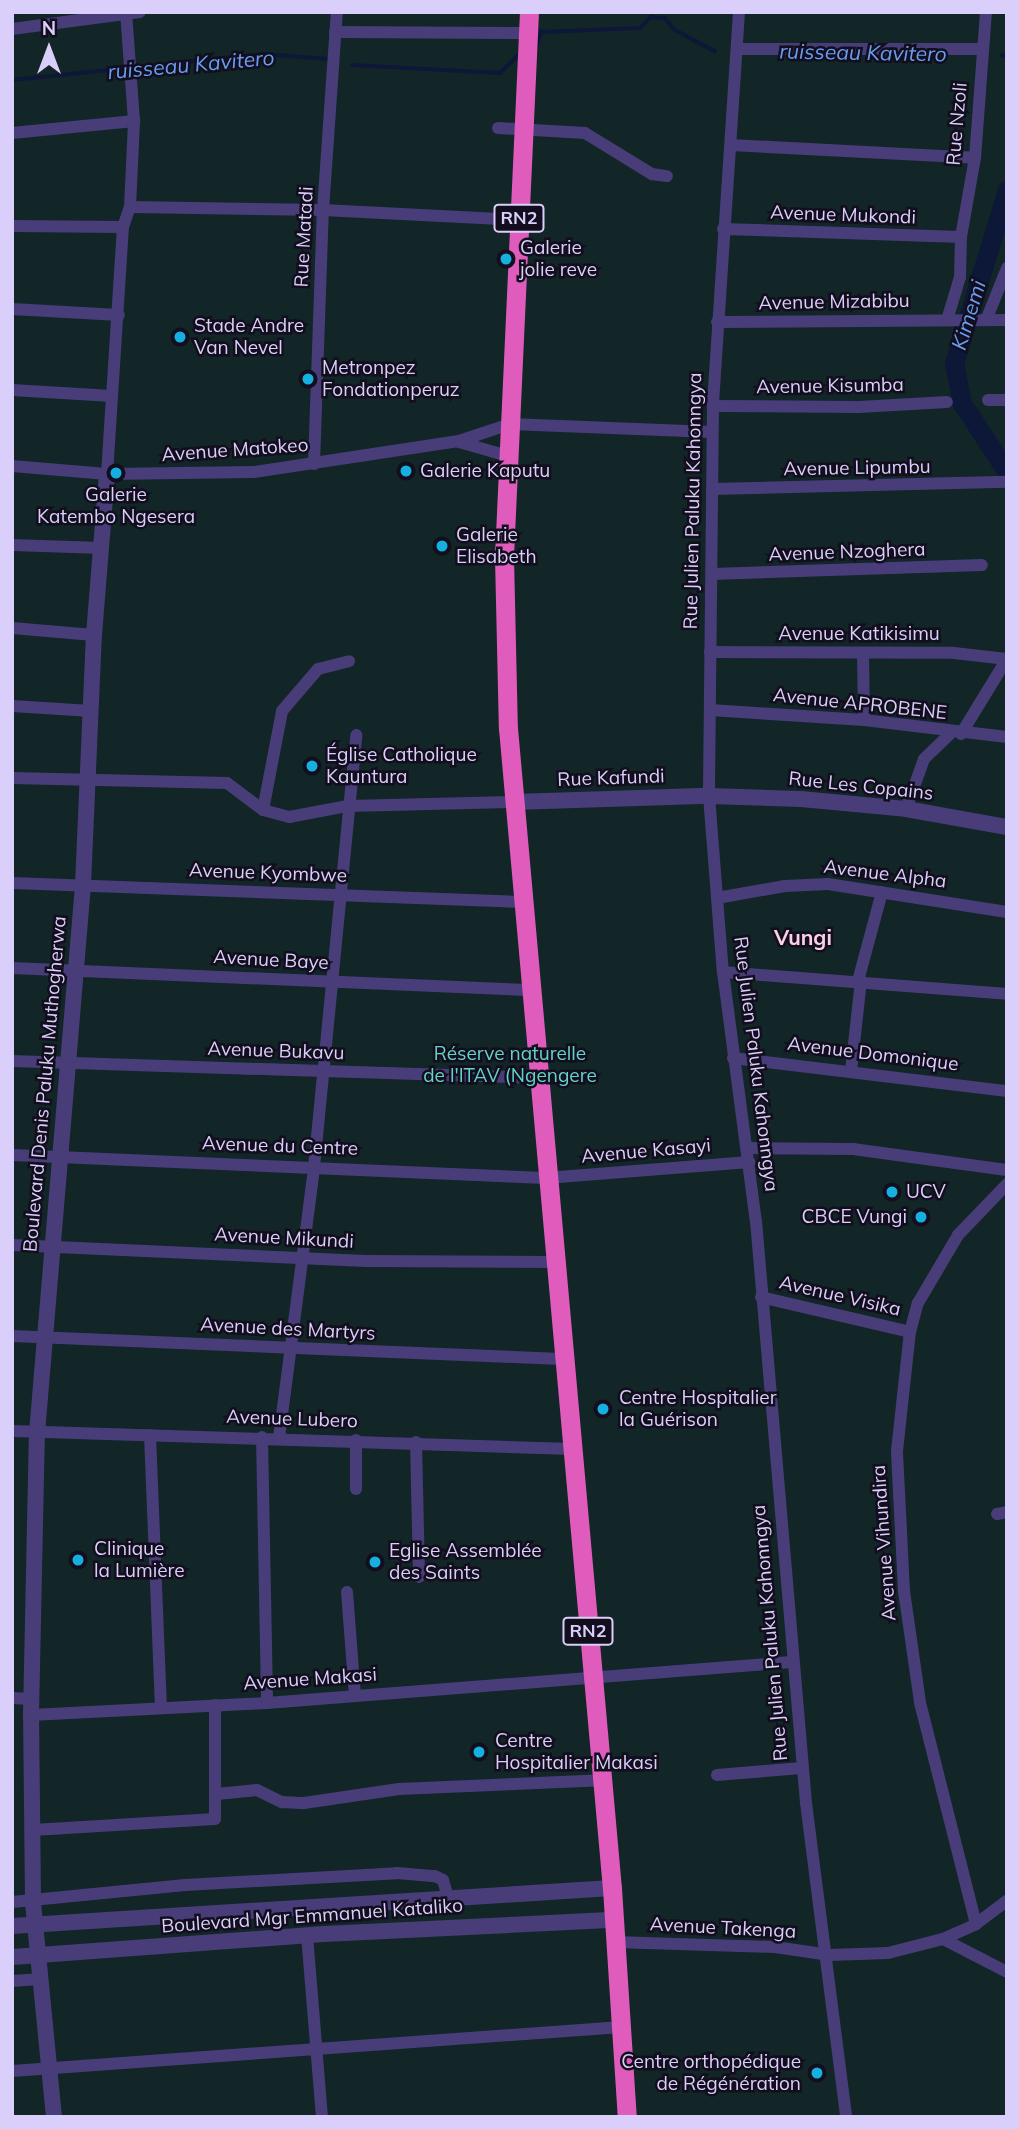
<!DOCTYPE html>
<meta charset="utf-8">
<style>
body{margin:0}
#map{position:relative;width:1019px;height:2129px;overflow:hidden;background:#130e1e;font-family:Mulish,sans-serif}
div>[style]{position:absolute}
.green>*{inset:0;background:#122527}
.stream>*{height:3.5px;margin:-1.75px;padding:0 1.75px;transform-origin:1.75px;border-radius:1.75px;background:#0d1738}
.river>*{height:19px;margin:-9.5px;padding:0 9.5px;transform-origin:9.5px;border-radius:9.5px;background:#0d1738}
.minor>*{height:12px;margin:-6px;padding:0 6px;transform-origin:6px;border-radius:6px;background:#483d78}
.tertiary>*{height:16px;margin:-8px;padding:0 8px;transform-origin:8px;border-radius:8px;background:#483d78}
.trunk>*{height:19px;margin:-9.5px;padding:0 9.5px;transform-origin:9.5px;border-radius:9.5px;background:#df5cbd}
.dots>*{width:19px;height:19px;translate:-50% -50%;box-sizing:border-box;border:4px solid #130e1e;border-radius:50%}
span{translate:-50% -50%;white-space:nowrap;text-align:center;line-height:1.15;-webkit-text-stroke:5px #130e1e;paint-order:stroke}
.shield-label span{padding:2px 5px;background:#130e1e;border:2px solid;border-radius:5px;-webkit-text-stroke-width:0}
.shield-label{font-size:18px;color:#dacffa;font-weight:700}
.street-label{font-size:19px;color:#dacffa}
.poi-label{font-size:19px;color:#dacffa}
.left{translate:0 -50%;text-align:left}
.right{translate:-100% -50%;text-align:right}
.park-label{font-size:19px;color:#63d3c7}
.water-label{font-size:21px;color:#679ef1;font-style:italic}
.neighbourhood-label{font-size:21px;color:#fbd1e6;font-weight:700}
.frame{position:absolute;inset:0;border:14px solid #dacffa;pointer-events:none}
.north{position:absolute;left:14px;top:14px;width:70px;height:70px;-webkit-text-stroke:5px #130e1e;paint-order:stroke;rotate:0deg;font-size:19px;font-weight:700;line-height:28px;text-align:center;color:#dacffa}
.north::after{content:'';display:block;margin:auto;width:24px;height:32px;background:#dacffa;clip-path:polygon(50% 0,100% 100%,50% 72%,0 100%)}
</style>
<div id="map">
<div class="green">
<i style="clip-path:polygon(12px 12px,1007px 12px,1007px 2117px,12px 2117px)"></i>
</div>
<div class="stream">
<i style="left:536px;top:48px;width:17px;rotate:-73deg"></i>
<i style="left:541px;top:32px;width:99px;rotate:-2.3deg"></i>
<i style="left:640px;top:28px;width:16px;rotate:-45deg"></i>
<i style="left:651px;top:17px;width:14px;rotate:4deg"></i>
<i style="left:665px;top:18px;width:16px;rotate:50deg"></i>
<i style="left:675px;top:30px;width:45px;rotate:27.7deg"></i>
<i style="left:1002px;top:55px;width:5px;rotate:11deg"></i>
<i style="left:352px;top:65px;width:148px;rotate:3.1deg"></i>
<i style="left:500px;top:73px;width:28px;rotate:-44deg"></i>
<i style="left:12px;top:80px;width:253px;rotate:-5.9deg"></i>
<i style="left:264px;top:54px;width:64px;rotate:4.5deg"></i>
</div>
<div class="river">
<i style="left:1007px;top:190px;width:181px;rotate:107deg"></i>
<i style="left:954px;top:363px;width:41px;rotate:78.7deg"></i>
<i style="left:962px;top:403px;width:82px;rotate:56.9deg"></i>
</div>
<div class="minor">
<i style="left:739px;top:12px;width:395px;rotate:93.8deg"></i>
<i style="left:713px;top:406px;width:390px;rotate:90.6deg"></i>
<i style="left:709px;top:796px;width:177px;rotate:85.5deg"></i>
<i style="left:723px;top:972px;width:251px;rotate:82.5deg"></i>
<i style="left:756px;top:1221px;width:584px;rotate:85.09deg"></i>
<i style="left:806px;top:1803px;width:317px;rotate:82.7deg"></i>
<i style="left:12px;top:29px;width:129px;rotate:-7.6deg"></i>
<i style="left:335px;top:32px;width:192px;rotate:0.3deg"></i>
<i style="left:737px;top:49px;width:245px"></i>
<i style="left:498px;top:128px;width:87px;rotate:3.3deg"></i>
<i style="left:585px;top:133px;width:79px;rotate:31.5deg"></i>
<i style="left:652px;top:174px;width:15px;rotate:8deg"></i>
<i style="left:12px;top:133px;width:123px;rotate:-5.6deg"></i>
<i style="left:731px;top:145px;width:244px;rotate:3deg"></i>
<i style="left:130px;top:207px;width:193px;rotate:0.9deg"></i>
<i style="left:323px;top:210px;width:196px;rotate:2.9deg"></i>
<i style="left:12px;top:226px;width:111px;rotate:0.5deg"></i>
<i style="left:723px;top:229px;width:238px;rotate:1.9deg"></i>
<i style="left:961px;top:237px;width:80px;rotate:-80deg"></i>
<i style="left:975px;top:158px;width:146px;rotate:-85.7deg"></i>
<i style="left:12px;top:309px;width:107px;rotate:3.2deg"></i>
<i style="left:987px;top:318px;width:54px;rotate:-68.2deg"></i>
<i style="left:947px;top:320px;width:45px;rotate:-73.2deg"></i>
<i style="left:960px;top:277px;width:40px;rotate:-88.6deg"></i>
<i style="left:717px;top:322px;width:290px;rotate:-0.4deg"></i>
<i style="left:12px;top:390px;width:100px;rotate:3.4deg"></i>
<i style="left:988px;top:400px;width:19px"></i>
<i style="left:713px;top:406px;width:146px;rotate:0.4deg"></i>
<i style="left:859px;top:407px;width:88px;rotate:-3.3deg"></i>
<i style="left:459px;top:442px;width:51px;rotate:15.9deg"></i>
<i style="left:314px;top:464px;width:254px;rotate:-88deg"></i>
<i style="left:323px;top:210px;width:198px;rotate:-86deg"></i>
<i style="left:12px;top:466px;width:95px;rotate:4.8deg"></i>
<i style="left:107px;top:474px;width:147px;rotate:-0.8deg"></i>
<i style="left:254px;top:472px;width:207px;rotate:-8.6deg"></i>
<i style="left:459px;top:441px;width:54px;rotate:-18.4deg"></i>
<i style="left:510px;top:424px;width:202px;rotate:2.3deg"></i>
<i style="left:107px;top:474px;width:248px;rotate:-86.3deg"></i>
<i style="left:123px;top:227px;width:21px;rotate:-71deg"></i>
<i style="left:130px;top:207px;width:86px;rotate:-87.3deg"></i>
<i style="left:134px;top:121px;width:109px;rotate:-94.2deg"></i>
<i style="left:712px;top:489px;width:295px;rotate:-1.4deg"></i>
<i style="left:12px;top:545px;width:90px;rotate:1.9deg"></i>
<i style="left:712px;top:574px;width:270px;rotate:-1.9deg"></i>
<i style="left:12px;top:628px;width:82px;rotate:4.9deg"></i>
<i style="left:710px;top:652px;width:244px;rotate:0.2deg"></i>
<i style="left:954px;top:653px;width:53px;rotate:6.5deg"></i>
<i style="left:863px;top:654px;width:66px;rotate:89.1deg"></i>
<i style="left:12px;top:706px;width:79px;rotate:3.6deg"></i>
<i style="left:710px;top:710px;width:154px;rotate:3.7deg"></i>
<i style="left:864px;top:720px;width:144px;rotate:6.8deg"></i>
<i style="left:961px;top:734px;width:88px;rotate:-58.5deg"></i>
<i style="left:12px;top:778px;width:215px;rotate:1.3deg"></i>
<i style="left:227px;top:783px;width:45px;rotate:36.9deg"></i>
<i style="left:263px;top:810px;width:27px;rotate:15deg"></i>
<i style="left:289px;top:817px;width:60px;rotate:-10.6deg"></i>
<i style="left:348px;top:806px;width:165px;rotate:-1.4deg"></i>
<i style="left:906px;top:809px;width:53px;rotate:-70.2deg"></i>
<i style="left:924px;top:759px;width:39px;rotate:-44deg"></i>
<i style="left:263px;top:810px;width:101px;rotate:-79.1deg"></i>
<i style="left:282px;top:711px;width:55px;rotate:-49.4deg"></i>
<i style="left:318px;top:669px;width:32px;rotate:-14deg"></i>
<i style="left:12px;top:883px;width:509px;rotate:2.14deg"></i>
<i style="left:717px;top:898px;width:69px;rotate:-10deg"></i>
<i style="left:785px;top:886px;width:43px;rotate:-2.7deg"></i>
<i style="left:828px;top:884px;width:181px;rotate:8.9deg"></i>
<i style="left:12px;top:968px;width:517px;rotate:2.44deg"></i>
<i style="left:723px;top:972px;width:285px;rotate:4.4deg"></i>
<i style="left:858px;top:981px;width:92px;rotate:-74.9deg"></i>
<i style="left:733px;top:1058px;width:276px;rotate:6.9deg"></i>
<i style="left:12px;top:1061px;width:526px;rotate:1.85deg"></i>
<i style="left:851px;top:1071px;width:91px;rotate:-83.7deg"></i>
<i style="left:747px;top:1148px;width:106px;rotate:0.5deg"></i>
<i style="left:853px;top:1149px;width:155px;rotate:7.8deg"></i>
<i style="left:12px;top:1155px;width:534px;rotate:2.47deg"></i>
<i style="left:546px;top:1178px;width:204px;rotate:-4.5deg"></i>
<i style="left:12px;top:1245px;width:354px;rotate:2.6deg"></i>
<i style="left:366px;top:1261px;width:188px;rotate:0.3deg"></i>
<i style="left:761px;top:1297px;width:153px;rotate:13.2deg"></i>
<i style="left:12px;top:1336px;width:549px;rotate:2.4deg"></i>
<i style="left:12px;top:1431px;width:559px;rotate:1.84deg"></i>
<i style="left:150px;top:1435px;width:271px;rotate:87.7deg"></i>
<i style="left:262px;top:1437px;width:266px;rotate:88.9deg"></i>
<i style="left:279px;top:1438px;width:273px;rotate:-82.6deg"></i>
<i style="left:314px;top:1167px;width:434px;rotate:-84.4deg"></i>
<i style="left:416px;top:1442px;width:135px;rotate:88.7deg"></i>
<i style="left:356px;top:1489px;width:49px;rotate:-90deg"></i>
<i style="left:997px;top:1514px;width:10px;rotate:-11deg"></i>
<i style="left:347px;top:1592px;width:104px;rotate:85.6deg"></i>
<i style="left:12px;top:1698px;width:19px;rotate:3deg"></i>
<i style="left:31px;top:1715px;width:236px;rotate:-2.9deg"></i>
<i style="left:267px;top:1703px;width:526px;rotate:-4.47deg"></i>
<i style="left:717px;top:1775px;width:85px;rotate:-4.7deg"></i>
<i style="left:217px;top:1794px;width:40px;rotate:-5.7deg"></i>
<i style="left:257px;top:1790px;width:28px;rotate:26deg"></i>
<i style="left:282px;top:1802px;width:22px;rotate:3deg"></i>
<i style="left:304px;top:1803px;width:96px;rotate:-8.4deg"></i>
<i style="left:399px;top:1789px;width:203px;rotate:-2.5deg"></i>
<i style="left:33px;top:1830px;width:182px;rotate:-3.5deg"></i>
<i style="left:215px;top:1819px;width:114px;rotate:-90deg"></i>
<i style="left:12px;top:1902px;width:174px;rotate:-5.6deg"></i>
<i style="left:185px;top:1885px;width:212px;rotate:-3.2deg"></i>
<i style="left:397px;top:1873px;width:38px;rotate:5deg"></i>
<i style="left:435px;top:1876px;width:9px;rotate:27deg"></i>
<i style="left:443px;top:1880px;width:18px;rotate:74deg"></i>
<i style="left:976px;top:1924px;width:229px;rotate:-104.2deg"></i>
<i style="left:920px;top:1702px;width:112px;rotate:-98.2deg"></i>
<i style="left:904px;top:1591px;width:140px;rotate:-92.9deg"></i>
<i style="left:897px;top:1451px;width:120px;rotate:-83.8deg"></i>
<i style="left:910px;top:1332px;width:30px;rotate:-75deg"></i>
<i style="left:918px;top:1303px;width:79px;rotate:-59.5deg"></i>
<i style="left:958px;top:1235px;width:71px;rotate:-46.1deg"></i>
<i style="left:307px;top:1935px;width:183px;rotate:85.3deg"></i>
<i style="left:943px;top:1939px;width:72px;rotate:27.3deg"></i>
<i style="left:615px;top:1942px;width:160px;rotate:1.8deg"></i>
<i style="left:775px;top:1947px;width:55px;rotate:8.4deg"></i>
<i style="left:829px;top:1955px;width:59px;rotate:-1.9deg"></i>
<i style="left:888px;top:1953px;width:57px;rotate:-14.3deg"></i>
<i style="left:943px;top:1939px;width:36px;rotate:-24deg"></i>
<i style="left:976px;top:1924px;width:39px;rotate:-37deg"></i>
<i style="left:12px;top:1981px;width:27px;rotate:-4deg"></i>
<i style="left:12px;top:2071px;width:611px;rotate:-4.13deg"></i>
</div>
<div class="tertiary">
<i style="left:513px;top:802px;width:196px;rotate:-1.8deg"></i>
<i style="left:709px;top:796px;width:92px;rotate:1.9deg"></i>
<i style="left:801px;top:799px;width:105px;rotate:5.4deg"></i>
<i style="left:906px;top:809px;width:103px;rotate:10.1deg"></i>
<i style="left:12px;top:1926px;width:601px;rotate:-3.62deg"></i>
<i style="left:12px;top:1957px;width:313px;rotate:-4.2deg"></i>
<i style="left:324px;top:1934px;width:290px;rotate:-2.8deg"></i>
<i style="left:54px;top:2117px;width:217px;rotate:-95.6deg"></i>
<i style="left:33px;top:1901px;width:186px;rotate:-90.6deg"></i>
<i style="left:31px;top:1715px;width:282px;rotate:-88.8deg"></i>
<i style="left:37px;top:1433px;width:550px;rotate:-85.2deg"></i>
<i style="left:83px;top:885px;width:250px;rotate:-87.5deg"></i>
<i style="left:94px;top:635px;width:162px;rotate:-85.4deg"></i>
</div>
<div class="trunk">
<i style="left:529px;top:12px;width:546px;rotate:92.63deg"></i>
<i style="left:504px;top:557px;width:171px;rotate:88.7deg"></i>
<i style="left:508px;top:728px;width:1165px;rotate:84.88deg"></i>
<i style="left:612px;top:1888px;width:229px;rotate:86.3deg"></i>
</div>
<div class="dots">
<i style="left:506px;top:259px;background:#15afe0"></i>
<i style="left:180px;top:337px;background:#15afe0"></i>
<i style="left:308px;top:379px;background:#15afe0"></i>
<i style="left:406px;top:471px;background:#15afe0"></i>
<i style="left:116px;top:473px;background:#15afe0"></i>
<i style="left:442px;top:546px;background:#15afe0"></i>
<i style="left:312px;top:766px;background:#15afe0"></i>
<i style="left:892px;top:1192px;background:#15afe0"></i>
<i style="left:921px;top:1217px;background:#15afe0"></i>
<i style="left:603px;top:1409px;background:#15afe0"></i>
<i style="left:78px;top:1560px;background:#15afe0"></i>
<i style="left:375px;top:1562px;background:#15afe0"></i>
<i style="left:479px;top:1752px;background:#15afe0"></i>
<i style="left:817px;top:2073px;background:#15afe0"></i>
</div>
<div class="shield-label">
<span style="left:519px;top:218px">RN2</span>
<span style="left:588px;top:1631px">RN2</span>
</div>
<div class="street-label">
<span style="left:957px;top:124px;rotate:-85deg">Rue Nzoli</span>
<span style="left:843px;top:215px;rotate:2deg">Avenue Mukondi</span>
<span style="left:304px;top:237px;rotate:-87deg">Rue Matadi</span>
<span style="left:834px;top:302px;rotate:-1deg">Avenue Mizabibu</span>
<span style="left:830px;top:386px;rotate:-1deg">Avenue Kisumba</span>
<span style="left:235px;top:450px;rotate:-4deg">Avenue Matokeo</span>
<span style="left:857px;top:468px;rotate:-1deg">Avenue Lipumbu</span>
<span style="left:693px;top:501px;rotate:-89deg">Rue Julien Paluku Kahonngya</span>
<span style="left:847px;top:552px;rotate:-2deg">Avenue Nzoghera</span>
<span style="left:859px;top:634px">Avenue Katikisimu</span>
<span style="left:860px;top:704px;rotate:6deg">Avenue APROBENE</span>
<span style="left:611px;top:778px;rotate:-2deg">Rue Kafundi</span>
<span style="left:861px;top:786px;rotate:6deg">Rue Les Copains</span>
<span style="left:268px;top:873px;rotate:2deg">Avenue Kyombwe</span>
<span style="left:885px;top:874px;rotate:7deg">Avenue Alpha</span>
<span style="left:271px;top:960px;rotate:3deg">Avenue Baye</span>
<span style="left:276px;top:1051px;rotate:2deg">Avenue Bukavu</span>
<span style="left:873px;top:1054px;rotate:7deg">Avenue Domonique</span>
<span style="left:756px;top:1064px;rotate:83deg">Rue Julien Paluku Kahonngya</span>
<span style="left:45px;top:1084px;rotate:-85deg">Boulevard Denis Paluku Muthogherwa</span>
<span style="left:280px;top:1146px;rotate:2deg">Avenue du Centre</span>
<span style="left:646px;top:1151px;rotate:-5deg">Avenue Kasayi</span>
<span style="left:284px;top:1238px;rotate:3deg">Avenue Mikundi</span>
<span style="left:840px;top:1296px;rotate:13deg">Avenue Visika</span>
<span style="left:288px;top:1329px;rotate:3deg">Avenue des Martyrs</span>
<span style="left:292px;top:1419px;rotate:2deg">Avenue Lubero</span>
<span style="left:884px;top:1543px;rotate:-94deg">Avenue Vihundira</span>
<span style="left:770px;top:1633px;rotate:-95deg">Rue Julien Paluku Kahonngya</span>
<span style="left:310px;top:1679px;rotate:-4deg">Avenue Makasi</span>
<span style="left:312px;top:1916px;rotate:-4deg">Boulevard Mgr Emmanuel Kataliko</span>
<span style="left:723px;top:1928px;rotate:3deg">Avenue Takenga</span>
</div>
<div class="poi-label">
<span class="left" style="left:520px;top:259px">Galerie<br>jolie reve</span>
<span class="left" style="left:194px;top:337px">Stade Andre<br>Van Nevel</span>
<span class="left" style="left:322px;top:379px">Metronpez<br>Fondationperuz</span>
<span class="left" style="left:420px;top:471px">Galerie Kaputu</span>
<span style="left:116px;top:506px">Galerie<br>Katembo Ngesera</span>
<span class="left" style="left:456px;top:546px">Galerie<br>Elisabeth</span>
<span class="left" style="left:326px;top:766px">Église Catholique<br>Kauntura</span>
<span class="left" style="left:906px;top:1192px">UCV</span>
<span class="right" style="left:907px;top:1217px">CBCE Vungi</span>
<span class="left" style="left:619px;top:1409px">Centre Hospitalier<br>la Guérison</span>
<span class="left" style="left:94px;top:1560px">Clinique<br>la Lumière</span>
<span class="left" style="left:389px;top:1562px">Eglise Assemblée<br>des Saints</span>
<span class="left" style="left:495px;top:1752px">Centre<br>Hospitalier Makasi</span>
<span class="right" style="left:801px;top:2073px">Centre orthopédique<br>de Régénération</span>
</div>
<div class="park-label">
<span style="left:510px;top:1065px">Réserve naturelle<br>de l'ITAV (Ngengere</span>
</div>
<div class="water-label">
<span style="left:863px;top:52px;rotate:1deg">ruisseau Kavitero</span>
<span style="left:191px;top:64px;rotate:-5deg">ruisseau Kavitero</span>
<span style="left:968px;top:315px;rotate:-73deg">Kimemi</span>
</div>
<div class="neighbourhood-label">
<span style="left:803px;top:937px">Vungi</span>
</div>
<div class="frame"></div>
<div class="north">N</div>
</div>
